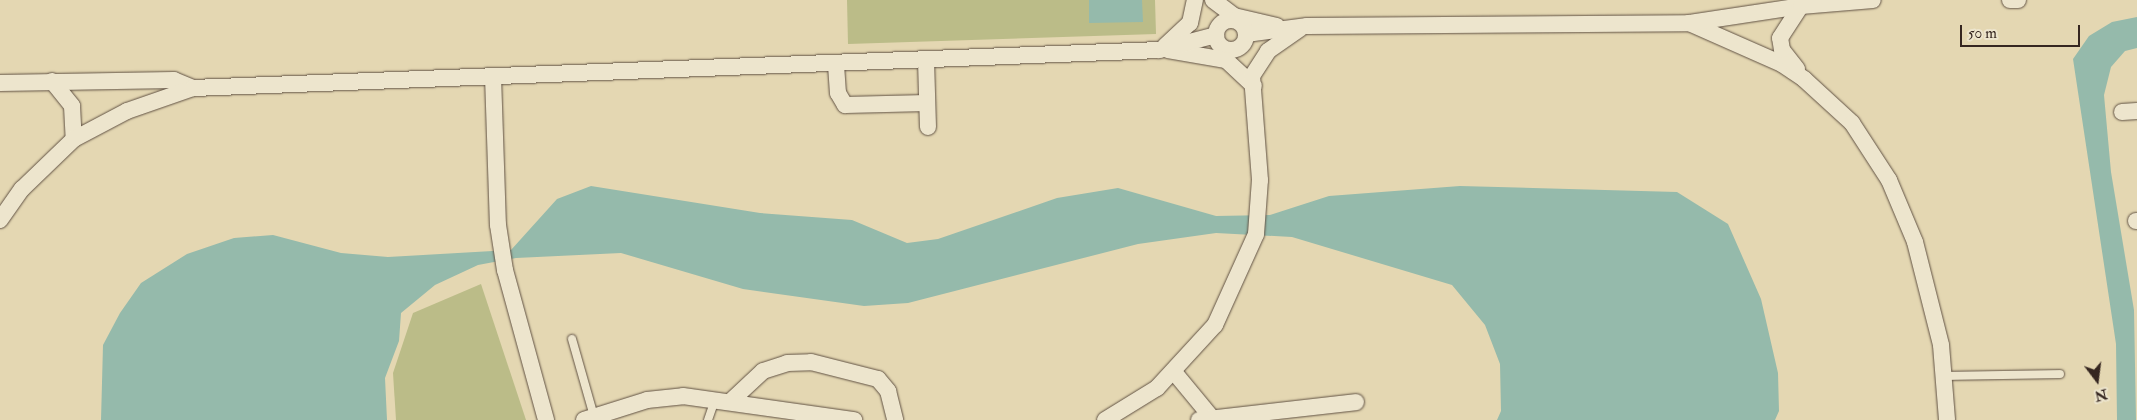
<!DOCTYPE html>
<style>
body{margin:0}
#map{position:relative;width:2137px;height:420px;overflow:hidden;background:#e4d7b2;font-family:"IM FELL Double Pica",serif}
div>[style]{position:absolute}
.green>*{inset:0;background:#bbbc88}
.water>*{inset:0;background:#95baab}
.roads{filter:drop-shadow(0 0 1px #615244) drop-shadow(0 0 1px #615244)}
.service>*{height:8px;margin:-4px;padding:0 4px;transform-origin:4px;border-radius:4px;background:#ede5cd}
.minor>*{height:16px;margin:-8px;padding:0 8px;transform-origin:8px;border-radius:8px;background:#ede5cd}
.minor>.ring{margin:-8px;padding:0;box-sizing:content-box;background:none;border:16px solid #ede5cd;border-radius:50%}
span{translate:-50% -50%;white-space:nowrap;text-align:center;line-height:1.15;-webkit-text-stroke:4.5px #ede5cd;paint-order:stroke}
.north{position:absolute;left:2072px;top:355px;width:50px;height:50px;-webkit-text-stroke:4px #ede5cd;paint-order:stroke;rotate:165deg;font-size:14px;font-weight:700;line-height:20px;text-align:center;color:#352620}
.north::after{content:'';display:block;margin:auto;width:18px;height:22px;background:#352620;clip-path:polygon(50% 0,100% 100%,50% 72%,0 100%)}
.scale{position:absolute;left:1960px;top:25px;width:120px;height:22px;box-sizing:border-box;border:2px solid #352620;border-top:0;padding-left:6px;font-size:15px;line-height:18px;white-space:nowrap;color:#352620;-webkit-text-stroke:4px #ede5cd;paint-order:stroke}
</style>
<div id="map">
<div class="green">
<i style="clip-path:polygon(847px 0,1155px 0,1156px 34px,848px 44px)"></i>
<i style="clip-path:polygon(481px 284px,526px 420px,396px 420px,393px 373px,413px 313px)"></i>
</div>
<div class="water">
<i style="clip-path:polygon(1089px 0,1142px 0,1143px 22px,1089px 23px)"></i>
<i style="clip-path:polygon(2137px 17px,2137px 48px,2125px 51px,2111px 67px,2104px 95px,2111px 172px,2134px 310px,2136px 420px,2117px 420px,2116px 344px,2073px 59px,2089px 36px,2112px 22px)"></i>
<i style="clip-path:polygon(591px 186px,760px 213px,852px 220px,907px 243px,938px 239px,1057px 198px,1118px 188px,1216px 216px,1270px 215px,1329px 196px,1460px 186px,1677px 192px,1728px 224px,1761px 299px,1778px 373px,1779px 411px,1775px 420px,1497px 420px,1501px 411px,1500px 364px,1485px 325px,1452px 285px,1292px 237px,1216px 233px,1138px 244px,908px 303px,864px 306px,743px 289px,621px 253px,516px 258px,478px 265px,435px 285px,401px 313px,399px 341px,385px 378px,387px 420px,101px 420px,103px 345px,120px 313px,141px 283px,187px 254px,234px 238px,273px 235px,341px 253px,388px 257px,511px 250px,557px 199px)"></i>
</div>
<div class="roads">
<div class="service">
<i style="left:572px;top:339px;width:80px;rotate:74.1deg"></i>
<i style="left:1946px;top:376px;width:114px;rotate:-1deg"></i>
<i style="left:708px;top:420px;width:21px;rotate:-71deg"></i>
</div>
<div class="minor">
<i style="left:1213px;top:0;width:26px;rotate:37deg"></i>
<i style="left:1234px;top:16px;width:44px;rotate:13.1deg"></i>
<i style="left:2010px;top:0;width:8px"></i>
<i class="ring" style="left:1216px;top:20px;width:14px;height:14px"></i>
<i style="left:1689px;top:23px;width:102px;rotate:23.8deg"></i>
<i style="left:1782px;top:64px;width:27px;rotate:34deg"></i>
<i style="left:1804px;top:79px;width:65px;rotate:42.5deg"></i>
<i style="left:1852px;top:123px;width:68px;rotate:57deg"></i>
<i style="left:1889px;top:180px;width:67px;rotate:67.2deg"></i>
<i style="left:1915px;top:242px;width:106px;rotate:75.8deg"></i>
<i style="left:1941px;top:345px;width:75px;rotate:85.4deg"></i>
<i style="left:1246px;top:34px;width:62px;rotate:-7.5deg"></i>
<i style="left:1307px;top:26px;width:382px;rotate:-0.4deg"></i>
<i style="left:1689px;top:23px;width:113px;rotate:-8.6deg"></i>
<i style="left:1165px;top:46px;width:34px;rotate:-43deg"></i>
<i style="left:1190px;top:23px;width:24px;rotate:-78deg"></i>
<i style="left:1168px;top:50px;width:59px;rotate:9.8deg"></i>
<i style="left:1226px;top:60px;width:38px;rotate:43deg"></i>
<i style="left:926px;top:60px;width:67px;rotate:88.3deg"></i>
<i style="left:836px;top:65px;width:28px;rotate:86deg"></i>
<i style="left:838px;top:93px;width:14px;rotate:60deg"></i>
<i style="left:845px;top:105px;width:82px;rotate:-1.4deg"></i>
<i style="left:1797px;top:69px;width:24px;rotate:-128deg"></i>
<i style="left:1782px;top:50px;width:12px;rotate:-99deg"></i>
<i style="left:1780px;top:38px;width:38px;rotate:-57deg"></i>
<i style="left:1801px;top:6px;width:72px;rotate:-4.8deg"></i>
<i style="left:493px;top:76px;width:149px;rotate:88.1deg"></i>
<i style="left:498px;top:225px;width:46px;rotate:81.2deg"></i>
<i style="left:505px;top:270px;width:156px;rotate:74.7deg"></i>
<i style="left:52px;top:81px;width:32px;rotate:51deg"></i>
<i style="left:72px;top:106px;width:33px;rotate:87deg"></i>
<i style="left:0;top:83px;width:174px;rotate:-1deg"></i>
<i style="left:174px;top:80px;width:21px;rotate:23deg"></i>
<i style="left:2122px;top:112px;width:15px;rotate:-4deg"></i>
<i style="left:0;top:220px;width:38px;rotate:-55deg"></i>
<i style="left:22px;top:189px;width:72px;rotate:-43.9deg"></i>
<i style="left:74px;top:139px;width:60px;rotate:-27.8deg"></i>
<i style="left:127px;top:111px;width:70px;rotate:-19.2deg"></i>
<i style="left:193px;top:88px;width:967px;rotate:-2.25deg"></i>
<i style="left:1159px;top:50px;width:59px;rotate:-14.7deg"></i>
<i style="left:2136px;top:221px;width:1px"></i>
<i style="left:1174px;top:372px;width:60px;rotate:50.4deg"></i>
<i style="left:732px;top:400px;width:42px;rotate:-43.1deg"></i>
<i style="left:763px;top:371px;width:25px;rotate:-18deg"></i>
<i style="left:787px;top:363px;width:24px;rotate:-2deg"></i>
<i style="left:811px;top:362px;width:69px;rotate:14.2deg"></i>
<i style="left:878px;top:379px;width:16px;rotate:50deg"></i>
<i style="left:888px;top:391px;width:30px;rotate:76deg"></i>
<i style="left:584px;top:420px;width:66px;rotate:-17.6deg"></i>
<i style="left:647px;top:400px;width:36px;rotate:-6deg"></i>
<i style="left:683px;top:396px;width:173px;rotate:8deg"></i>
<i style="left:1105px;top:420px;width:61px;rotate:-31.6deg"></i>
<i style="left:1157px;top:388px;width:86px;rotate:-47.4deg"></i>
<i style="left:1215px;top:325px;width:100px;rotate:-65.7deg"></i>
<i style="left:1256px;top:234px;width:54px;rotate:-85.8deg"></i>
<i style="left:1260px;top:180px;width:104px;rotate:-94.4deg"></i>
<i style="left:1252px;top:76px;width:30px;rotate:-57deg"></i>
<i style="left:1268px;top:51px;width:39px;rotate:-35deg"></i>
<i style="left:1199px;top:420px;width:158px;rotate:-6.5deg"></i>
</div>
</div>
<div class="north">N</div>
<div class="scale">50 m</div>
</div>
